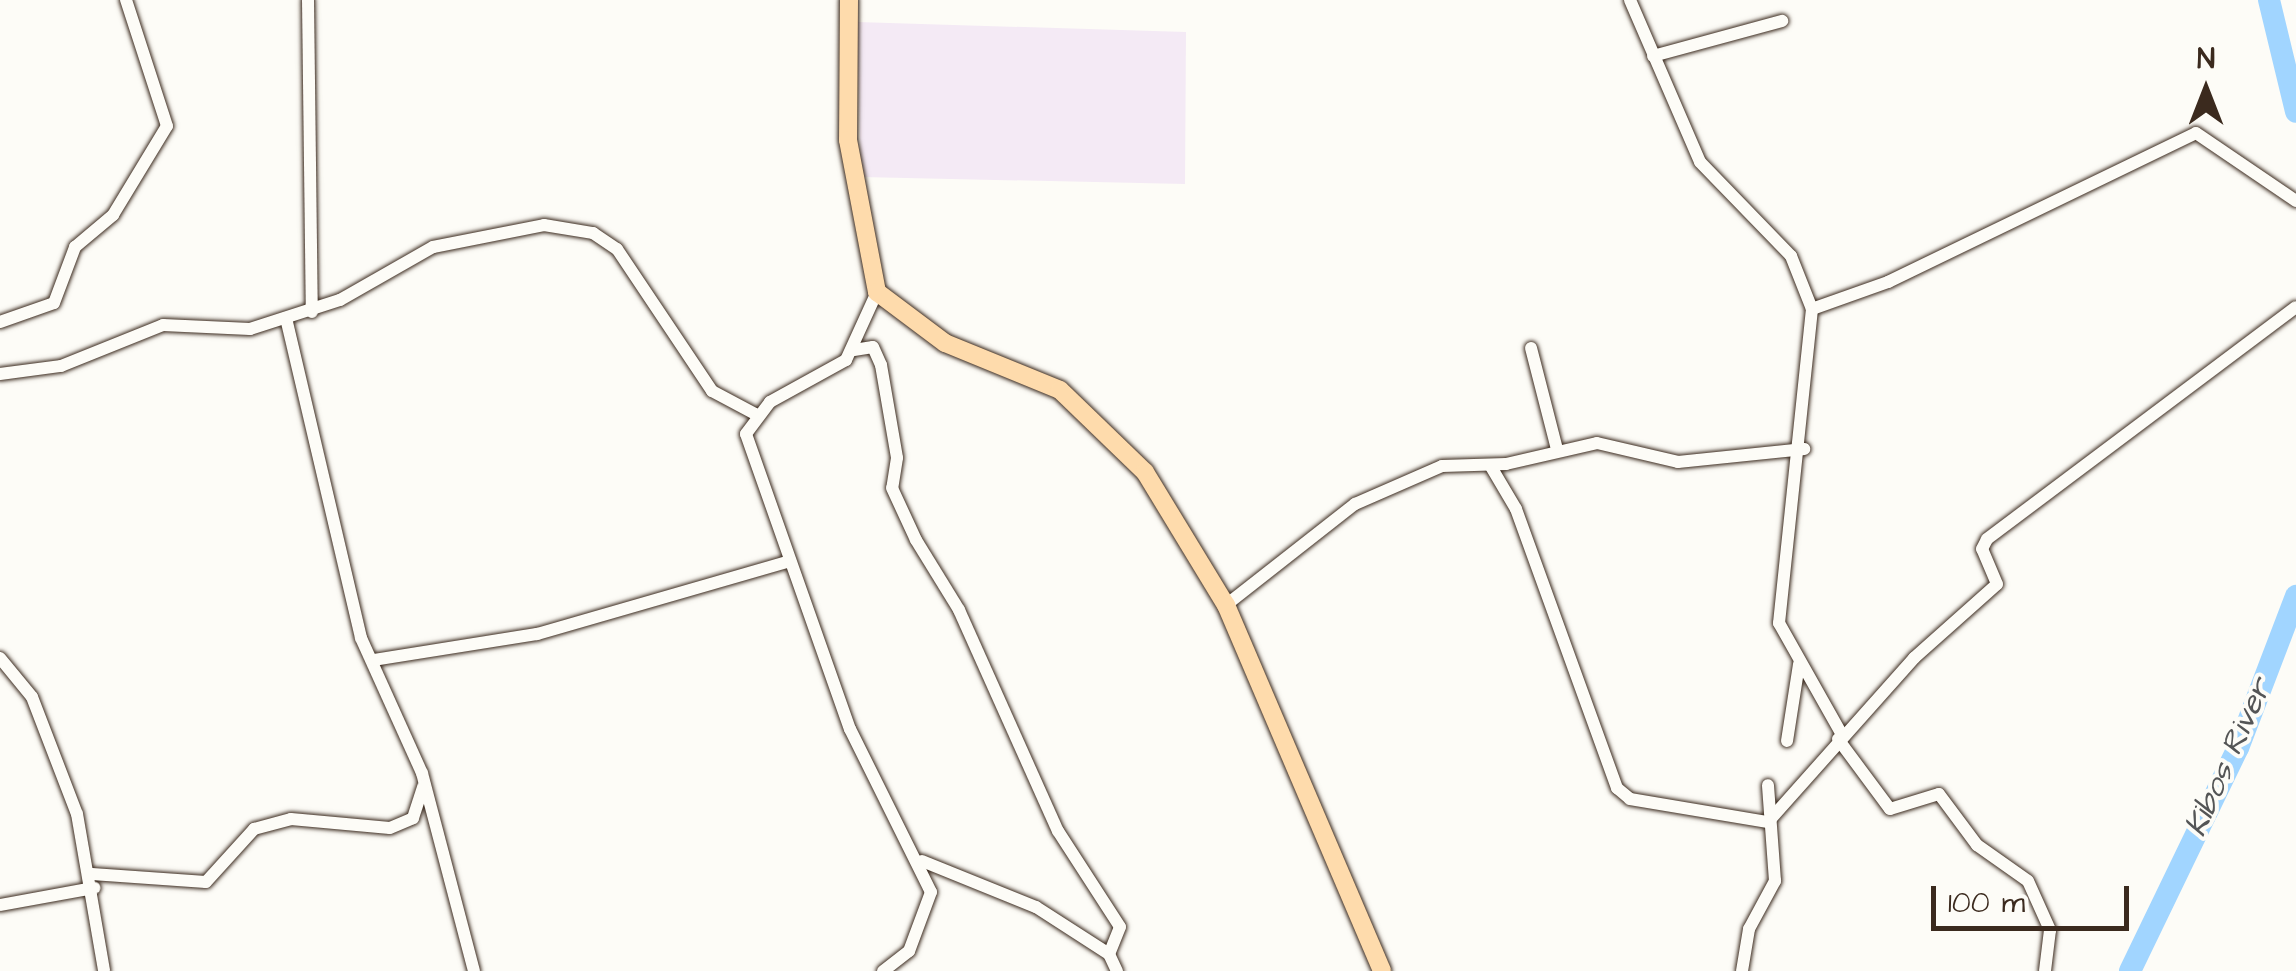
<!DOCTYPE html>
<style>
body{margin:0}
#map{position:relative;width:2296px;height:971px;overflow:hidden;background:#fdfcf7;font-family:"Architects Daughter",sans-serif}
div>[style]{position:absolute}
.built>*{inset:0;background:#f4eaf5}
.river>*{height:22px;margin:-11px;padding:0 11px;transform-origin:11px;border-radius:11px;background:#a1d5ff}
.roads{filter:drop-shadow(0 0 2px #3b2a1e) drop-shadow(0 0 2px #3b2a1e)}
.minor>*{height:12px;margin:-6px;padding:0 6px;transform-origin:6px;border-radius:6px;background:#fdfcf7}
.major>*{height:18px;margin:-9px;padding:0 9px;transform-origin:9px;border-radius:9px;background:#fedbac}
span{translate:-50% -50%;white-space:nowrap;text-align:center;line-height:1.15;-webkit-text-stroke:8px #fdfcf7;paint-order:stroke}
.water-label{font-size:32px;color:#545556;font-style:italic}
.north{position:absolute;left:2156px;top:40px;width:100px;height:100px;-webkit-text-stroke:8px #fdfcf7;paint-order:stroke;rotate:0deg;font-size:28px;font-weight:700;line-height:40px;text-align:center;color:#3b2a1e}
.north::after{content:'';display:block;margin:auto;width:35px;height:45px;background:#3b2a1e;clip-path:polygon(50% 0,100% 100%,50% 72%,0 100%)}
.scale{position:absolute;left:1931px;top:886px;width:198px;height:45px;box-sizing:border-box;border:5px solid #3b2a1e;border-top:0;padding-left:12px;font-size:30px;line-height:35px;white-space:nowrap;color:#3b2a1e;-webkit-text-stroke:8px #fdfcf7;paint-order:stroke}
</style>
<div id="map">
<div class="built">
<i style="clip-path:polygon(857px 22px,1186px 32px,1185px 184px,861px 177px)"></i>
</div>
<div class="river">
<i style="left:2269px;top:0;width:115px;rotate:76.4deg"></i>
<i style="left:2130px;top:971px;width:248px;rotate:-64.2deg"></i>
<i style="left:2238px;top:748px;width:163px;rotate:-69.1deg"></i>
</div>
<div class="roads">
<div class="minor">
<i style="left:308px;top:0;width:312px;rotate:89.3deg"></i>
<i style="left:1630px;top:0;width:176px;rotate:66.6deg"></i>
<i style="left:1700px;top:162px;width:131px;rotate:45.9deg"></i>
<i style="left:1791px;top:256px;width:57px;rotate:68.4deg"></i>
<i style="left:1812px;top:309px;width:316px;rotate:96deg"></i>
<i style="left:1779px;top:623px;width:129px;rotate:60.6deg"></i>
<i style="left:1653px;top:56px;width:134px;rotate:-15.2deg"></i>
<i style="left:877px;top:292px;width:75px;rotate:114.5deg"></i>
<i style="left:846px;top:360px;width:87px;rotate:151.1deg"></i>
<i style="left:770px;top:402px;width:40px;rotate:127deg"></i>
<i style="left:746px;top:434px;width:313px;rotate:70.6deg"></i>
<i style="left:850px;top:729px;width:182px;rotate:63.6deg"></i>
<i style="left:931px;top:892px;width:63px;rotate:110.4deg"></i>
<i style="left:909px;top:951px;width:33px;rotate:142deg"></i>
<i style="left:1812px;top:309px;width:81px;rotate:-19.6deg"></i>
<i style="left:1888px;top:282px;width:342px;rotate:-25.8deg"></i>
<i style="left:2196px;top:133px;width:121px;rotate:34.2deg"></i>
<i style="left:286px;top:318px;width:329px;rotate:76.8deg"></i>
<i style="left:361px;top:638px;width:148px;rotate:65.7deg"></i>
<i style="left:422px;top:773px;width:205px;rotate:75.3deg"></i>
<i style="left:0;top:322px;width:57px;rotate:-19.4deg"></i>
<i style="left:54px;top:303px;width:60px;rotate:-69.4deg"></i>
<i style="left:75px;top:247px;width:50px;rotate:-40.1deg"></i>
<i style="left:113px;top:215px;width:104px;rotate:-58.8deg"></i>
<i style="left:167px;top:126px;width:133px;rotate:-108deg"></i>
<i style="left:1531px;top:348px;width:104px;rotate:75.6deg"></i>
<i style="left:854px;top:350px;width:19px;rotate:-9deg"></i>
<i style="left:873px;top:347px;width:20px;rotate:66deg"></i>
<i style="left:881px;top:365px;width:94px;rotate:80.2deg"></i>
<i style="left:897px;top:458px;width:30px;rotate:99deg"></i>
<i style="left:892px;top:488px;width:57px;rotate:65.2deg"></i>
<i style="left:916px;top:540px;width:82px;rotate:58.4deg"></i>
<i style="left:959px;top:610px;width:242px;rotate:65.9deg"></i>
<i style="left:1058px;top:831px;width:114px;rotate:57.1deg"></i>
<i style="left:1120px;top:927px;width:29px;rotate:112deg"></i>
<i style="left:1109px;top:954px;width:19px;rotate:65deg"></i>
<i style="left:0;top:374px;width:62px;rotate:-7.5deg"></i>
<i style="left:61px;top:366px;width:110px;rotate:-21.9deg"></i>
<i style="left:163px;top:325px;width:87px;rotate:2.6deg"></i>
<i style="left:250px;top:329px;width:95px;rotate:-17.9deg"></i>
<i style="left:340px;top:300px;width:107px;rotate:-29.7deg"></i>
<i style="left:433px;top:247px;width:113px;rotate:-11.2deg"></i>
<i style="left:544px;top:225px;width:50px;rotate:9.3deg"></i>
<i style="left:593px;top:233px;width:29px;rotate:34deg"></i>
<i style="left:617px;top:249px;width:171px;rotate:56.2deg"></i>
<i style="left:712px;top:391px;width:49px;rotate:28.1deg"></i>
<i style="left:1490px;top:465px;width:51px;rotate:59.4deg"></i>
<i style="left:1516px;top:509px;width:297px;rotate:70.1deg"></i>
<i style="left:1617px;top:788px;width:17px;rotate:40deg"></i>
<i style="left:1630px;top:799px;width:140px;rotate:9.5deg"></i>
<i style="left:1226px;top:605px;width:164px;rotate:-38.1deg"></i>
<i style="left:1355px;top:504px;width:95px;rotate:-23.6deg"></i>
<i style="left:1442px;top:466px;width:64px;rotate:-1.8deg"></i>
<i style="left:1506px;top:464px;width:93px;rotate:-13deg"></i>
<i style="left:1597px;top:443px;width:83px;rotate:13.2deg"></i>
<i style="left:1678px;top:462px;width:127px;rotate:-5.9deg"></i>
<i style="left:0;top:658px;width:50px;rotate:50.6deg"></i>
<i style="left:32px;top:697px;width:125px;rotate:69deg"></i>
<i style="left:77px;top:814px;width:159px;rotate:80.2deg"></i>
<i style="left:374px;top:660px;width:165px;rotate:-9.1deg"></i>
<i style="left:537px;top:634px;width:263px;rotate:-16.1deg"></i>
<i style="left:1838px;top:739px;width:87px;rotate:53.4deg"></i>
<i style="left:1890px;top:809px;width:51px;rotate:-17deg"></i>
<i style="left:1939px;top:794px;width:64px;rotate:53.3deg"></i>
<i style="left:1977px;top:845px;width:62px;rotate:35.2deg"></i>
<i style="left:2028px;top:881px;width:54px;rotate:65.8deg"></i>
<i style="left:2050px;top:930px;width:41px;rotate:97deg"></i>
<i style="left:1787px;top:741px;width:78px;rotate:-81.1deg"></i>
<i style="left:1768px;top:822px;width:220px;rotate:-48.3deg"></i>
<i style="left:1914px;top:658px;width:111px;rotate:-41.7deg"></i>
<i style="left:1997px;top:584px;width:38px;rotate:-113deg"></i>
<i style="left:1982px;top:549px;width:11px;rotate:-63deg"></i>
<i style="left:1987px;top:539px;width:386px;rotate:-36.9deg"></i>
<i style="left:922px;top:861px;width:123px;rotate:22deg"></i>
<i style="left:1036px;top:907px;width:87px;rotate:32.8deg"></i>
<i style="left:92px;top:874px;width:114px;rotate:4deg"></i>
<i style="left:206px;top:882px;width:72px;rotate:-47.8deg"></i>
<i style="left:254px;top:829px;width:38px;rotate:-15deg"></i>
<i style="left:291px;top:819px;width:99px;rotate:5.2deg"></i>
<i style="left:390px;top:828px;width:25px;rotate:-23deg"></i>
<i style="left:413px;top:818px;width:33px;rotate:-72deg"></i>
<i style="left:0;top:905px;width:96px;rotate:-10.3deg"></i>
<i style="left:1742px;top:971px;width:43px;rotate:-80.5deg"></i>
<i style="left:1749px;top:929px;width:55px;rotate:-61.6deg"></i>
<i style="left:1775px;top:881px;width:96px;rotate:-94.2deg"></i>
</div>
<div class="major">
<i style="left:849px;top:0;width:140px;rotate:90.4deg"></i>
<i style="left:848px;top:140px;width:155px;rotate:79.2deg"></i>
<i style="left:877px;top:292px;width:85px;rotate:36.9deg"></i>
<i style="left:945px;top:343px;width:124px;rotate:22.2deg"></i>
<i style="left:1060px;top:390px;width:118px;rotate:44deg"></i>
<i style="left:1145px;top:472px;width:156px;rotate:58.7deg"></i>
<i style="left:1226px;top:605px;width:398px;rotate:66.9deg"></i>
</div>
</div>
<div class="water-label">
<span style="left:2229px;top:758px;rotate:-66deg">Kibos River</span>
</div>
<div class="north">N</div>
<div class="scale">100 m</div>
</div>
